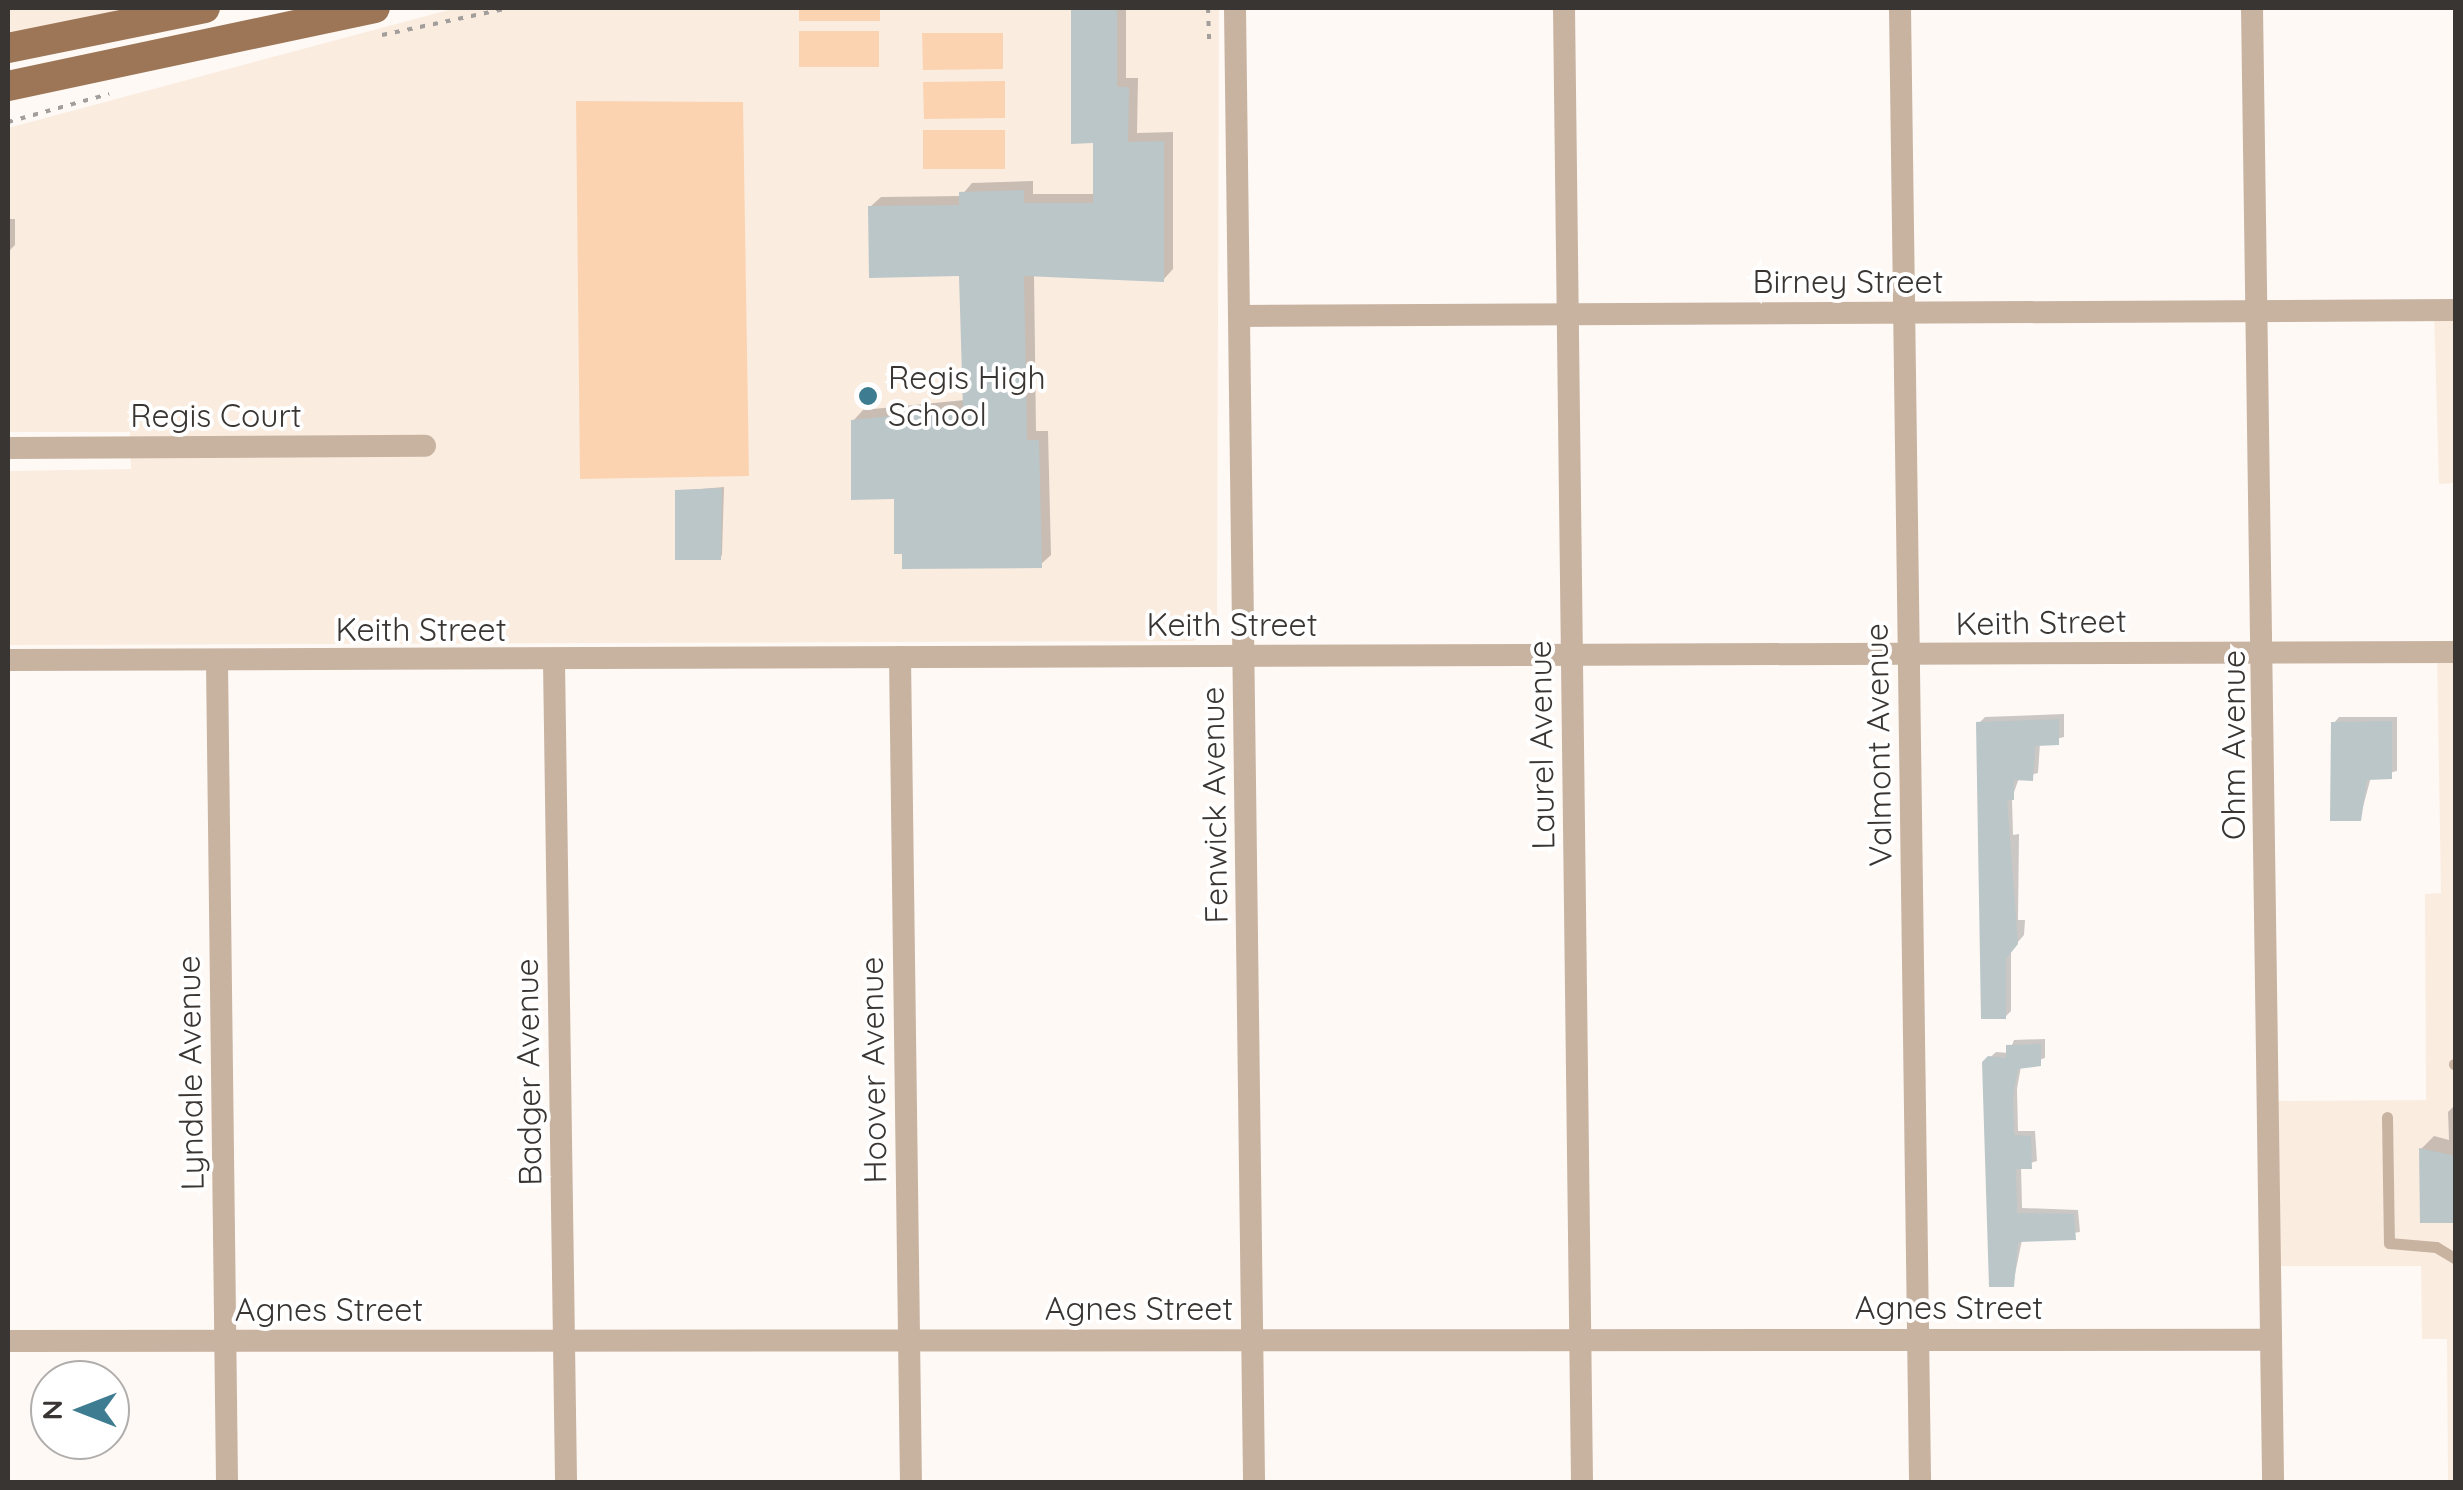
<!DOCTYPE html>
<style>
body{margin:0}
#map{position:relative;width:2463px;height:1490px;overflow:hidden;background:#fef9f5;font-family:Quicksand,sans-serif}
div>[style]{position:absolute}
.built>*{inset:0;background:#fbece0}
.green>*{inset:0;background:#fbd3b1}
.shadow>*{inset:0;background:#0003}
.building>*{inset:0;background:#bbc6c9}
.path>*{height:4px;margin-top:-2px;transform-origin:0;background:repeating-linear-gradient(90deg,#a29e9b 0 5px,transparent 0 13px)}
.service>*{height:11px;margin:-5.5px;padding:0 5.5px;transform-origin:5.5px;border-radius:5.5px;background:#c8b3a1}
.minor>*{height:22px;margin:-11px;padding:0 11px;transform-origin:11px;border-radius:11px;background:#c8b3a1}
.primary>*{height:30px;margin:-15px;padding:0 15px;transform-origin:15px;border-radius:15px;background:#9c7656}
.dots>*{width:28px;height:28px;translate:-50% -50%;box-sizing:border-box;border:5px solid #fff;border-radius:50%}
span{translate:-50% -50%;white-space:nowrap;text-align:center;line-height:1.15;-webkit-text-stroke:8px #fff;paint-order:stroke}
.street-label{font-size:32px;color:#393533}
.poi-label{font-size:32px;color:#393533}
.left{translate:0 -50%;text-align:left}
.frame{position:absolute;inset:0;border:10px solid #393533;pointer-events:none}
.north{position:absolute;left:30px;top:1360px;width:100px;height:100px;box-sizing:border-box;background:#fff;border:2px solid #b0aead;border-radius:50%;rotate:270deg;font-size:28px;font-weight:700;line-height:40px;text-align:center;color:#393533}
.north::after{content:'';display:block;margin:auto;width:35px;height:45px;background:#3e7c91;clip-path:polygon(50% 0,100% 100%,50% 72%,0 100%)}
</style>
<div id="map">
<div class="built">
<i style="clip-path:polygon(8px 8px,205px 8px,8px 48px)"></i>
<i style="clip-path:polygon(456px 8px,1219px 8px,1217px 631px,1193px 641px,8px 645px,8px 471px,131px 469px,130px 432px,8px 432px,8px 128px)"></i>
<i style="clip-path:polygon(2434px 310px,2455px 310px,2455px 483px,2439px 484px)"></i>
<i style="clip-path:polygon(2437px 652px,2455px 652px,2455px 1482px,2448px 1482px,2447px 1339px,2422px 1339px,2421px 1266px,2270px 1266px,2268px 1101px,2426px 1100px,2425px 894px,2441px 893px)"></i>
</div>
<div class="green">
<i style="clip-path:polygon(799px 8px,880px 8px,880px 21px,799px 21px)"></i>
<i style="clip-path:polygon(799px 31px,879px 31px,879px 67px,799px 67px)"></i>
<i style="clip-path:polygon(922px 33px,1003px 33px,1003px 69px,923px 70px)"></i>
<i style="clip-path:polygon(1005px 81px,1005px 118px,924px 119px,923px 82px)"></i>
<i style="clip-path:polygon(576px 101px,743px 102px,749px 476px,580px 479px)"></i>
<i style="clip-path:polygon(923px 130px,1005px 130px,1005px 169px,923px 169px)"></i>
</div>
<div class="shadow">
<i style="clip-path:polygon(1074px 8px,1126px 8px,1126px 78px,1138px 78px,1137px 133px,1173px 132px,1173px 269px,1163px 280px,1034px 274px,1036px 431px,1048px 431px,1051px 555px,1040px 565px,896px 496px,853px 421px,863px 410px,965px 400px,962px 274px,870px 207px,881px 197px,961px 196px,972px 183px,1033px 181px,1033px 194px,1095px 194px,1096px 141px,1073px 141px)"></i>
<i style="clip-path:polygon(8px 219px,15px 219px,15px 245px,8px 252px)"></i>
<i style="clip-path:polygon(724px 487px,722px 555px,720px 557px,678px 491px)"></i>
<i style="clip-path:polygon(2064px 714px,2064px 737px,2040px 743px,2038px 773px,2019px 778px,2012px 798px,2013px 835px,2019px 834px,2018px 920px,2025px 920px,2024px 935px,2011px 950px,2011px 1011px,2005px 1017px,1979px 723px,1985px 717px)"></i>
<i style="clip-path:polygon(2339px 717px,2397px 717px,2397px 771px,2371px 777px,2360px 818px,2334px 723px)"></i>
<i style="clip-path:polygon(2045px 1039px,2045px 1058px,2021px 1066px,2017px 1089px,2018px 1131px,2035px 1131px,2037px 1161px,2021px 1166px,2022px 1208px,2078px 1210px,2080px 1232px,2022px 1240px,2013px 1284px,1984px 1063px,1996px 1052px,2009px 1053px,2014px 1040px)"></i>
<i style="clip-path:polygon(2456px 1104px,2456px 1220px,2421px 1149px,2434px 1136px,2449px 1140px,2448px 1112px)"></i>
</div>
<div class="building">
<i style="clip-path:polygon(1071px 8px,1117px 8px,1117px 87px,1129px 87px,1128px 142px,1164px 141px,1164px 282px,1024px 276px,1027px 440px,1039px 440px,1042px 568px,902px 569px,902px 554px,894px 554px,894px 499px,851px 500px,851px 420px,963px 409px,959px 276px,869px 278px,868px 206px,959px 205px,959px 192px,1024px 190px,1024px 203px,1093px 203px,1093px 143px,1071px 144px)"></i>
<i style="clip-path:polygon(722px 488px,721px 560px,675px 560px,675px 490px)"></i>
<i style="clip-path:polygon(2059px 719px,2059px 745px,2035px 746px,2033px 781px,2014px 780px,2014px 800px,2007px 800px,2018px 944px,2006px 959px,2006px 1019px,1981px 1019px,1976px 722px)"></i>
<i style="clip-path:polygon(2392px 721px,2392px 779px,2367px 780px,2361px 821px,2330px 821px,2331px 722px)"></i>
<i style="clip-path:polygon(2041px 1044px,2041px 1066px,2018px 1069px,2013px 1096px,2014px 1135px,2031px 1136px,2032px 1169px,2016px 1169px,2017px 1213px,2074px 1214px,2076px 1240px,2018px 1242px,2014px 1287px,1989px 1287px,1982px 1062px,1988px 1056px,2006px 1058px,2006px 1045px)"></i>
<i style="clip-path:polygon(2419px 1148px,2456px 1156px,2456px 1223px,2420px 1223px)"></i>
</div>
<div class="path">
<i style="left:1208px;top:8px;width:32px;rotate:88deg"></i>
<i style="left:382px;top:35px;width:130px;rotate:-12deg"></i>
<i style="left:8px;top:122px;width:105px;rotate:-15.5deg"></i>
</div>
<div class="service">
<i style="left:2454px;top:1064px;width:2px"></i>
<i style="left:2387px;top:1117px;width:126px;rotate:89.1deg"></i>
<i style="left:2389px;top:1243px;width:47px;rotate:4.9deg"></i>
<i style="left:2436px;top:1247px;width:23px;rotate:31deg"></i>
</div>
<div class="minor">
<i style="left:1235px;top:8px;width:1474px;rotate:89.26deg"></i>
<i style="left:1564px;top:8px;width:1474px;rotate:89.3deg"></i>
<i style="left:1900px;top:8px;width:1474px;rotate:89.22deg"></i>
<i style="left:2252px;top:8px;width:1474px;rotate:89.18deg"></i>
<i style="left:1240px;top:316px;width:1216px;rotate:-0.28deg"></i>
<i style="left:8px;top:448px;width:417px;rotate:-0.3deg"></i>
<i style="left:900px;top:657px;width:825px;rotate:89.24deg"></i>
<i style="left:8px;top:660px;width:2448px;rotate:-0.19deg"></i>
<i style="left:554px;top:661px;width:821px;rotate:89.16deg"></i>
<i style="left:217px;top:662px;width:820px;rotate:89.3deg"></i>
<i style="left:8px;top:1341px;width:2262px;rotate:-0.03deg"></i>
</div>
<div class="primary">
<i style="left:8px;top:48px;width:201px;rotate:-11.5deg"></i>
<i style="left:8px;top:86px;width:375px;rotate:-12deg"></i>
</div>
<div class="dots">
<i style="left:868px;top:396px;background:#3e7c91"></i>
</div>
<div class="street-label">
<span style="left:1848px;top:281px">Birney Street</span>
<span style="left:216px;top:415px">Regis Court</span>
<span style="left:2041px;top:622px;rotate:-1deg">Keith Street</span>
<span style="left:1232px;top:624px">Keith Street</span>
<span style="left:421px;top:629px">Keith Street</span>
<span style="left:1541px;top:745px;rotate:-91deg">Laurel Avenue</span>
<span style="left:1878px;top:745px;rotate:-91deg">Valmont Avenue</span>
<span style="left:2233px;top:745px;rotate:-90deg">Ohm Avenue</span>
<span style="left:1214px;top:805px;rotate:-91deg">Fenwick Avenue</span>
<span style="left:873px;top:1070px;rotate:-91deg">Hoover Avenue</span>
<span style="left:528px;top:1072px;rotate:-91deg">Badger Avenue</span>
<span style="left:190px;top:1073px;rotate:-91deg">Lyndale Avenue</span>
<span style="left:1949px;top:1307px">Agnes Street</span>
<span style="left:1139px;top:1308px">Agnes Street</span>
<span style="left:329px;top:1309px">Agnes Street</span>
</div>
<div class="poi-label">
<span class="left" style="left:888px;top:396px">Regis High<br>School</span>
</div>
<div class="frame"></div>
<div class="north">N</div>
</div>
